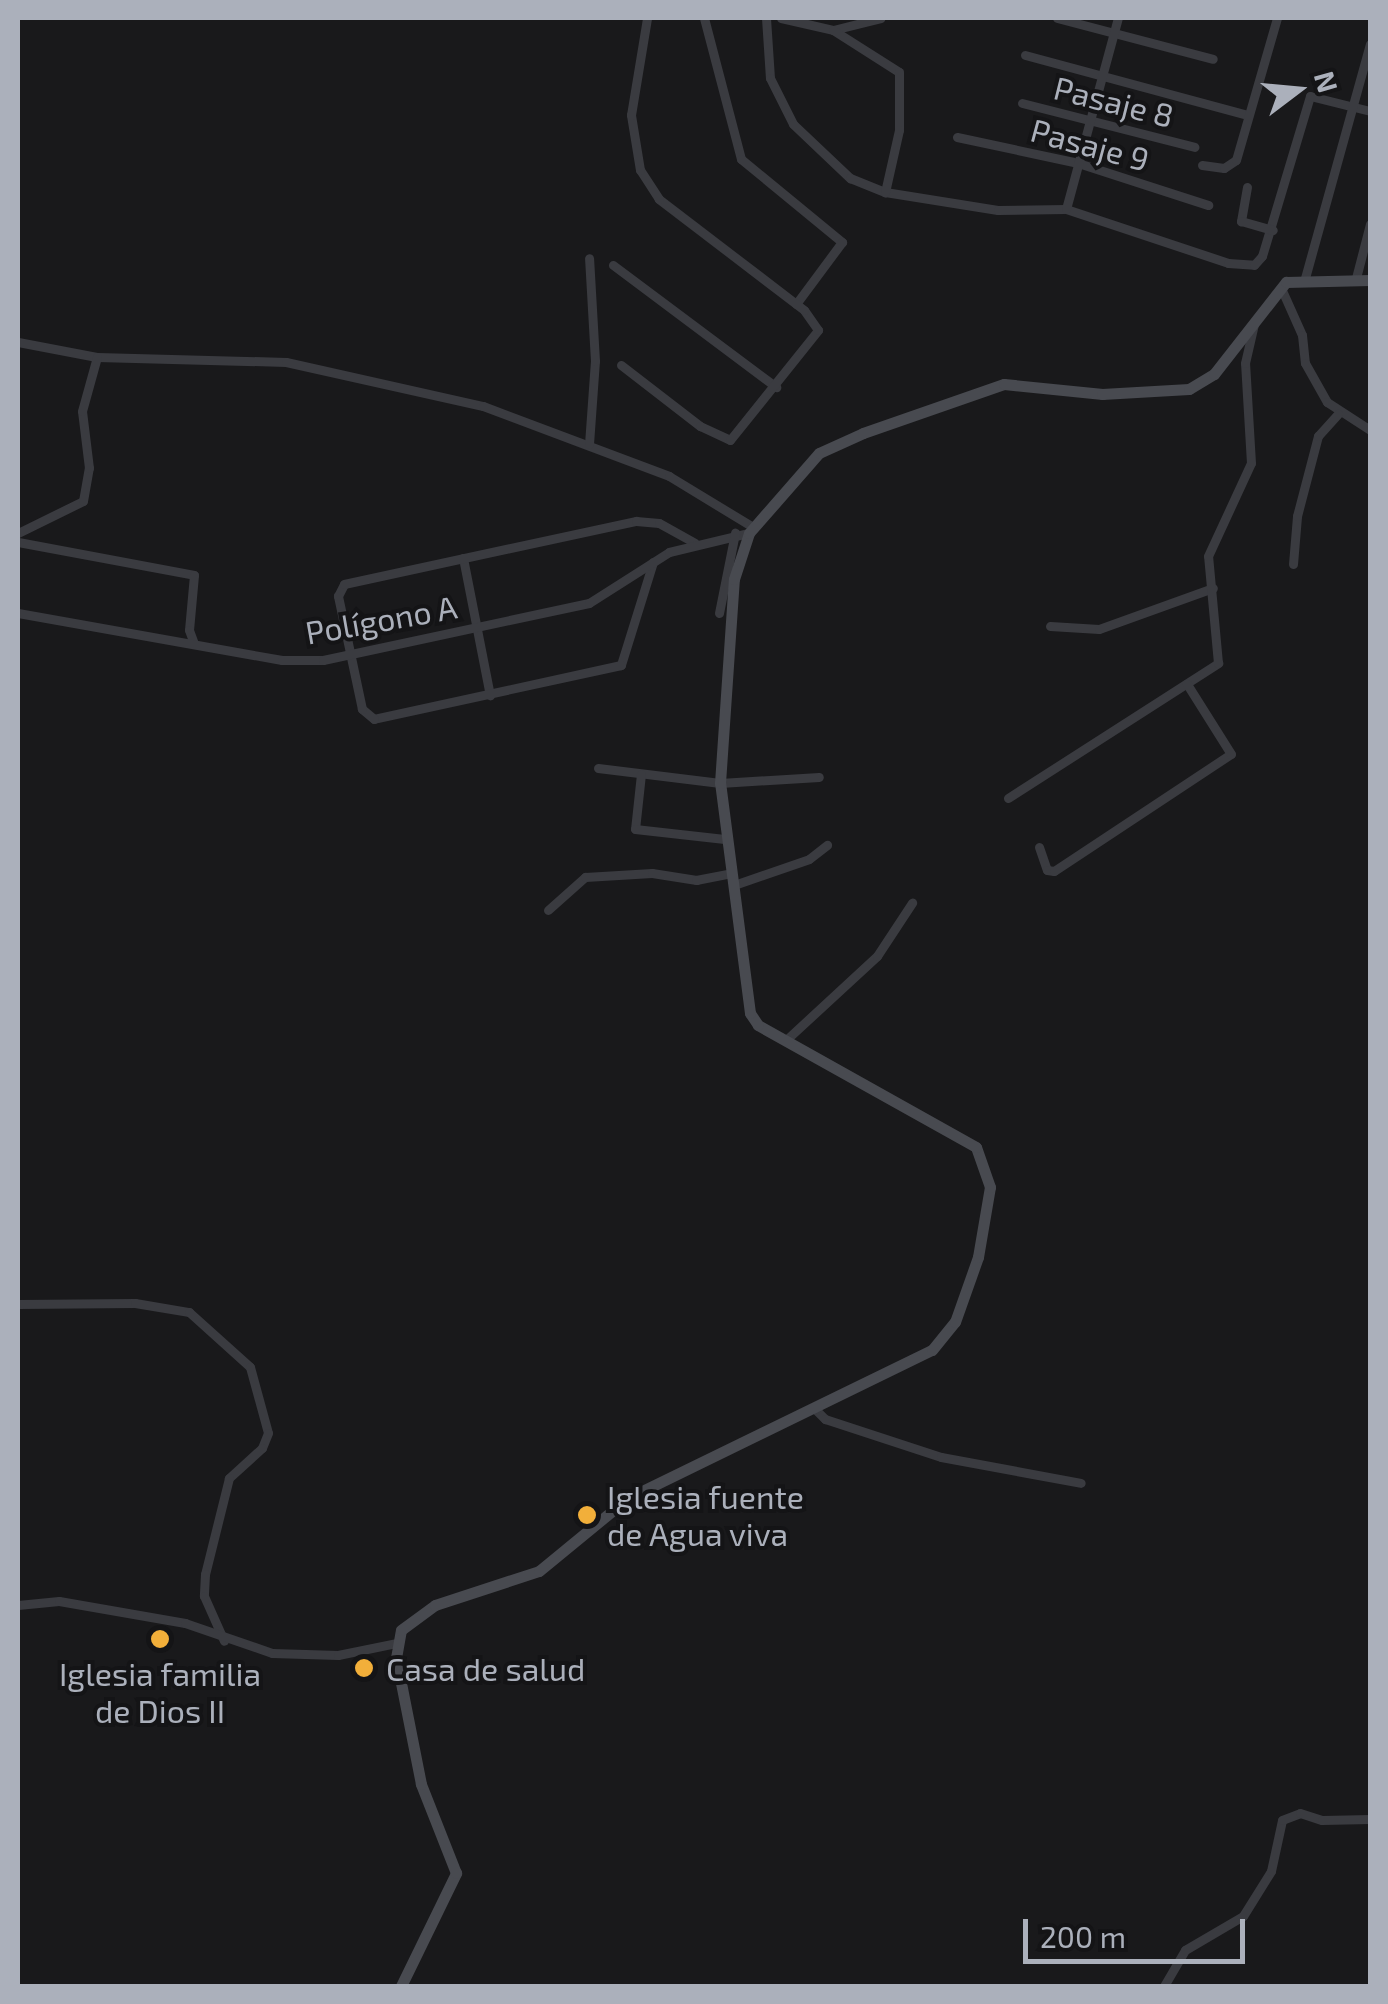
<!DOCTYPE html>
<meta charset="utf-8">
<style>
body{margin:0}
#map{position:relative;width:1388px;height:2004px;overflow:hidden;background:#19191b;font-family:"Exo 2",sans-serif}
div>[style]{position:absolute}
.street>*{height:9px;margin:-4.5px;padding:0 4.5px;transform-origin:4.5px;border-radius:4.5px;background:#3a3b40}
.secondary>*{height:11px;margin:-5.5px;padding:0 5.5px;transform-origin:5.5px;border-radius:5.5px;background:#484a50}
.dots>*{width:28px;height:28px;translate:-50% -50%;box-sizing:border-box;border:5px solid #141416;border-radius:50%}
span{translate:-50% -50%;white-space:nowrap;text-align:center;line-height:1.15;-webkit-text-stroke:8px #141416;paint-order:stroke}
.street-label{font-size:32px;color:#abb0bb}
.poi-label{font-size:32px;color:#abb0bb}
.left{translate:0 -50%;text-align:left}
.frame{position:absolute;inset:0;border:20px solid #abb0bb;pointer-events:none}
.north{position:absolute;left:1248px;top:40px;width:100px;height:100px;-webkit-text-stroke:8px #141416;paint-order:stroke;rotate:74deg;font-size:28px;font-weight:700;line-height:40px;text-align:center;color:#abb0bb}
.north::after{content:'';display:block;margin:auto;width:35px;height:45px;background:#abb0bb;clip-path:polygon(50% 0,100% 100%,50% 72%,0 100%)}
.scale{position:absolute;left:1023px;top:1919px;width:222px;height:45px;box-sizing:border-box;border:5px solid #abb0bb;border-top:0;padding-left:12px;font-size:30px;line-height:35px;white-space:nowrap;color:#abb0bb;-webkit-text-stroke:8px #141416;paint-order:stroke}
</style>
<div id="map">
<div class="street">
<i style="left:704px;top:18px;width:146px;rotate:75.3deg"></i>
<i style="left:741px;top:159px;width:131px;rotate:39.4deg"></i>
<i style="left:842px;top:242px;width:77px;rotate:126.6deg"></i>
<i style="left:766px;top:18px;width:60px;rotate:86.2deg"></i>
<i style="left:770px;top:78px;width:51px;rotate:63.4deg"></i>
<i style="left:793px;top:124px;width:79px;rotate:43.5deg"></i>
<i style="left:850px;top:178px;width:38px;rotate:22deg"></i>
<i style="left:885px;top:192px;width:114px;rotate:9.1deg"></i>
<i style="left:998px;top:210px;width:68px;rotate:-0.8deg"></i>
<i style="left:1066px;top:209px;width:171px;rotate:18.4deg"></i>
<i style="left:1228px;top:263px;width:26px;rotate:4deg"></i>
<i style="left:1254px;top:265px;width:12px;rotate:-48deg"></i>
<i style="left:1262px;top:256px;width:167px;rotate:-73.3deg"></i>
<i style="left:1310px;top:96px;width:62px;rotate:14deg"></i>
<i style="left:781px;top:18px;width:53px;rotate:13deg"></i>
<i style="left:833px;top:30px;width:49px;rotate:-14deg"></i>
<i style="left:1057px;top:18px;width:161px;rotate:14.7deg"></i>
<i style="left:833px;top:30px;width:78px;rotate:32.5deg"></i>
<i style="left:899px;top:72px;width:58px;rotate:90deg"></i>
<i style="left:899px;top:130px;width:64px;rotate:102.7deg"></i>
<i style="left:1025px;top:55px;width:231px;rotate:15.1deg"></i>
<i style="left:1022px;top:103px;width:178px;rotate:14.3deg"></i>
<i style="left:957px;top:137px;width:124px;rotate:12.1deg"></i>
<i style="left:1078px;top:163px;width:137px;rotate:17.9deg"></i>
<i style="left:1202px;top:165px;width:22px;rotate:8deg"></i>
<i style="left:1224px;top:168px;width:14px;rotate:-34deg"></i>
<i style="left:1236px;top:160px;width:148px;rotate:-73.9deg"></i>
<i style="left:1247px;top:187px;width:35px;rotate:100deg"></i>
<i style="left:1241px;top:221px;width:33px;rotate:16deg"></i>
<i style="left:1066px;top:209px;width:198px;rotate:-74.8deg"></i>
<i style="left:613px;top:265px;width:204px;rotate:36.8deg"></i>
<i style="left:1305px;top:278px;width:243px;rotate:-74.5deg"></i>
<i style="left:1356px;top:278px;width:56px;rotate:-75.5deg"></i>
<i style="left:1281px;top:288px;width:51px;rotate:65.9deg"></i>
<i style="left:1302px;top:335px;width:28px;rotate:84deg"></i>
<i style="left:1305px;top:363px;width:45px;rotate:60.6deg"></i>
<i style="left:1327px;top:402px;width:51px;rotate:33.1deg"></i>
<i style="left:18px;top:342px;width:80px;rotate:10.8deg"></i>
<i style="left:97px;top:357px;width:189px;rotate:1.5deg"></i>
<i style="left:286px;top:362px;width:202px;rotate:12.6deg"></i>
<i style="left:483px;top:406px;width:199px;rotate:20.6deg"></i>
<i style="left:669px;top:476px;width:98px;rotate:31.3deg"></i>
<i style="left:621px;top:365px;width:100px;rotate:37.7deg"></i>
<i style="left:700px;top:426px;width:33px;rotate:25deg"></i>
<i style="left:730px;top:440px;width:141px;rotate:-51.3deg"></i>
<i style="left:818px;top:330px;width:24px;rotate:-125deg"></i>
<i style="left:804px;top:310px;width:183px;rotate:-142.6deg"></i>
<i style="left:659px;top:199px;width:35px;rotate:-123deg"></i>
<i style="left:640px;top:170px;width:56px;rotate:-99.3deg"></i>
<i style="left:631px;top:115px;width:98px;rotate:-80.6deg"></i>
<i style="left:589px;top:444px;width:83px;rotate:-85.9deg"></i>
<i style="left:595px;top:361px;width:103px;rotate:-93.3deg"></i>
<i style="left:18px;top:533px;width:72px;rotate:-26.2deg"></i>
<i style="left:83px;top:501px;width:34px;rotate:-80deg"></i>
<i style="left:89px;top:468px;width:57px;rotate:-97deg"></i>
<i style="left:82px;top:411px;width:56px;rotate:-74.5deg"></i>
<i style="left:18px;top:542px;width:179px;rotate:10.6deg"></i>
<i style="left:194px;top:575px;width:55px;rotate:95.2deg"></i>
<i style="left:189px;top:630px;width:15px;rotate:70deg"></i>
<i style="left:463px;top:558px;width:140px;rotate:78.9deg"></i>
<i style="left:653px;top:562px;width:108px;rotate:107.3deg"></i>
<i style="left:621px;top:665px;width:253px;rotate:167.7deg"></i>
<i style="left:374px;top:719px;width:16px;rotate:-140deg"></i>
<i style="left:362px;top:709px;width:116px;rotate:-102deg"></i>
<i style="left:338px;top:596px;width:13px;rotate:-63deg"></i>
<i style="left:344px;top:584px;width:299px;rotate:-12.2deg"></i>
<i style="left:636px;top:521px;width:23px;rotate:5deg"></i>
<i style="left:659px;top:523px;width:41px;rotate:29.1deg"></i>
<i style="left:1293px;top:564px;width:48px;rotate:-85.2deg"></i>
<i style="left:1297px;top:516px;width:83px;rotate:-75.3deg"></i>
<i style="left:1318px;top:436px;width:30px;rotate:-48deg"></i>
<i style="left:18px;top:613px;width:268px;rotate:10.1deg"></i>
<i style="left:282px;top:660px;width:41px"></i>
<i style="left:323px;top:660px;width:272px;rotate:-12.1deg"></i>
<i style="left:589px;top:603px;width:95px;rotate:-32.5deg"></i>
<i style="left:669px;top:552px;width:82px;rotate:-13.4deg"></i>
<i style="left:719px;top:613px;width:82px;rotate:-78.7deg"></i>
<i style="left:1050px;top:626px;width:49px;rotate:3.5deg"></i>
<i style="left:1099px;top:629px;width:121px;rotate:-19.8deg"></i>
<i style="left:598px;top:768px;width:123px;rotate:7deg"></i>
<i style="left:720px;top:783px;width:99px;rotate:-3.5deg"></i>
<i style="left:641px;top:774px;width:55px;rotate:96.2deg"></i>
<i style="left:635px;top:829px;width:90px;rotate:6.4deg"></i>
<i style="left:1008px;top:798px;width:250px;rotate:-32.7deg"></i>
<i style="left:1218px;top:663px;width:107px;rotate:-95.3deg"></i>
<i style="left:1208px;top:556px;width:102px;rotate:-65.2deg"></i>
<i style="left:1251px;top:463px;width:100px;rotate:-93.4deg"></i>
<i style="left:1245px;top:363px;width:39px;rotate:-77deg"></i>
<i style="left:1039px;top:847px;width:24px;rotate:71deg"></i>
<i style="left:1047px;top:870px;width:7px;rotate:8deg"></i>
<i style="left:1054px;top:871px;width:212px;rotate:-33.5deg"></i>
<i style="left:1231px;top:754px;width:83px;rotate:-122.2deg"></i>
<i style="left:734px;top:885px;width:79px;rotate:-19.1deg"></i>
<i style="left:809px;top:859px;width:23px;rotate:-38deg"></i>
<i style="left:548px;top:910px;width:50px;rotate:-41.7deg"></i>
<i style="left:585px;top:877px;width:67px;rotate:-3.4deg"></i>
<i style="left:652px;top:873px;width:45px;rotate:9deg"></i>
<i style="left:696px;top:880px;width:36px;rotate:-11deg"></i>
<i style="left:786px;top:1040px;width:124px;rotate:-42.7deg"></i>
<i style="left:877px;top:956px;width:64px;rotate:-56.6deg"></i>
<i style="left:18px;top:1304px;width:117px;rotate:-0.5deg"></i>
<i style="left:135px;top:1303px;width:55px;rotate:9.5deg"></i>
<i style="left:189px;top:1312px;width:82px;rotate:42deg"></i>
<i style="left:250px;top:1367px;width:68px;rotate:74.7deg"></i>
<i style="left:268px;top:1433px;width:16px;rotate:112deg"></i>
<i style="left:262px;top:1448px;width:45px;rotate:137.7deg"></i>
<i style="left:229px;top:1478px;width:99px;rotate:104deg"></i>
<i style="left:205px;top:1574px;width:22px;rotate:93deg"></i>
<i style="left:204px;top:1596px;width:49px;rotate:66deg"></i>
<i style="left:814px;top:1408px;width:16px;rotate:45deg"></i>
<i style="left:825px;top:1419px;width:122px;rotate:18.1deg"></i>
<i style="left:941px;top:1457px;width:142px;rotate:10.5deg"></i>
<i style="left:18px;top:1605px;width:41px;rotate:-5.6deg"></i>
<i style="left:59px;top:1601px;width:128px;rotate:9.9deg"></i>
<i style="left:185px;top:1623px;width:92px;rotate:19deg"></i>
<i style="left:272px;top:1653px;width:66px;rotate:1.7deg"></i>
<i style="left:338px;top:1655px;width:59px;rotate:-11.7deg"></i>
<i style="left:1164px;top:1986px;width:42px;rotate:-59.7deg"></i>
<i style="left:1185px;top:1950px;width:67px;rotate:-30.4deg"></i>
<i style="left:1243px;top:1916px;width:53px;rotate:-58.1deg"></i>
<i style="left:1271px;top:1871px;width:52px;rotate:-77.8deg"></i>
<i style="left:1282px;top:1820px;width:19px;rotate:-21deg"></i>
<i style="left:1300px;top:1813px;width:23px;rotate:18deg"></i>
<i style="left:1322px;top:1820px;width:48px;rotate:-1.2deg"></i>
</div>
<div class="secondary">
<i style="left:401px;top:1986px;width:126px;rotate:-64deg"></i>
<i style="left:456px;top:1873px;width:96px;rotate:-111.5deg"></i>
<i style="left:421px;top:1784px;width:128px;rotate:-101.2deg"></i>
<i style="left:396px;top:1658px;width:28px;rotate:-80deg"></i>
<i style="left:401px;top:1630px;width:42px;rotate:-36.3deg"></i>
<i style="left:435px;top:1605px;width:109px;rotate:-18.1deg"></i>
<i style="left:539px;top:1571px;width:115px;rotate:-39.4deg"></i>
<i style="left:628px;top:1498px;width:338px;rotate:-26deg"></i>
<i style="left:932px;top:1350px;width:36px;rotate:-51deg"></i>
<i style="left:955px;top:1322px;width:69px;rotate:-70.5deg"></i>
<i style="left:978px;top:1257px;width:71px;rotate:-80.3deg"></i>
<i style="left:990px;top:1187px;width:42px;rotate:-109.3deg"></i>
<i style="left:976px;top:1147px;width:250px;rotate:-150.8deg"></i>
<i style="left:758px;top:1025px;width:14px;rotate:-124deg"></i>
<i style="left:750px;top:1013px;width:232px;rotate:-97.4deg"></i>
<i style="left:720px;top:783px;width:204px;rotate:-86.1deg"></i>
<i style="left:734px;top:579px;width:48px;rotate:-71.9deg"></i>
<i style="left:749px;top:533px;width:106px;rotate:-48.8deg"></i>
<i style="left:819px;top:453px;width:48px;rotate:-24.4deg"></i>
<i style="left:863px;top:433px;width:149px;rotate:-19.2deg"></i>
<i style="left:1004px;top:384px;width:99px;rotate:5.8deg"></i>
<i style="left:1102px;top:394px;width:87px;rotate:-3.3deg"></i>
<i style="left:1189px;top:389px;width:29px;rotate:-31deg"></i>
<i style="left:1214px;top:374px;width:117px;rotate:-52deg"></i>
<i style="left:1286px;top:282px;width:84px;rotate:-1.4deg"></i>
</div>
<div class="dots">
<i style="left:587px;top:1515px;background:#f2af3a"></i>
<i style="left:160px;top:1639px;background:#f2af3a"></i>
<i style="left:364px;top:1668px;background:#f2af3a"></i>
</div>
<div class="street-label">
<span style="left:1114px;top:101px;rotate:14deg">Pasaje 8</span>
<span style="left:1090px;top:144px;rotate:15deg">Pasaje 9</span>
<span style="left:381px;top:619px;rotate:-10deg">Polígono A</span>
</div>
<div class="poi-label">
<span class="left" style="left:607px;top:1515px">Iglesia fuente<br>de Agua viva</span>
<span class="left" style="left:386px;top:1668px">Casa de salud</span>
<span style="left:160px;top:1692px">Iglesia familia<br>de Dios II</span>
</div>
<div class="frame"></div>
<div class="north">N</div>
<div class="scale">200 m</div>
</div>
